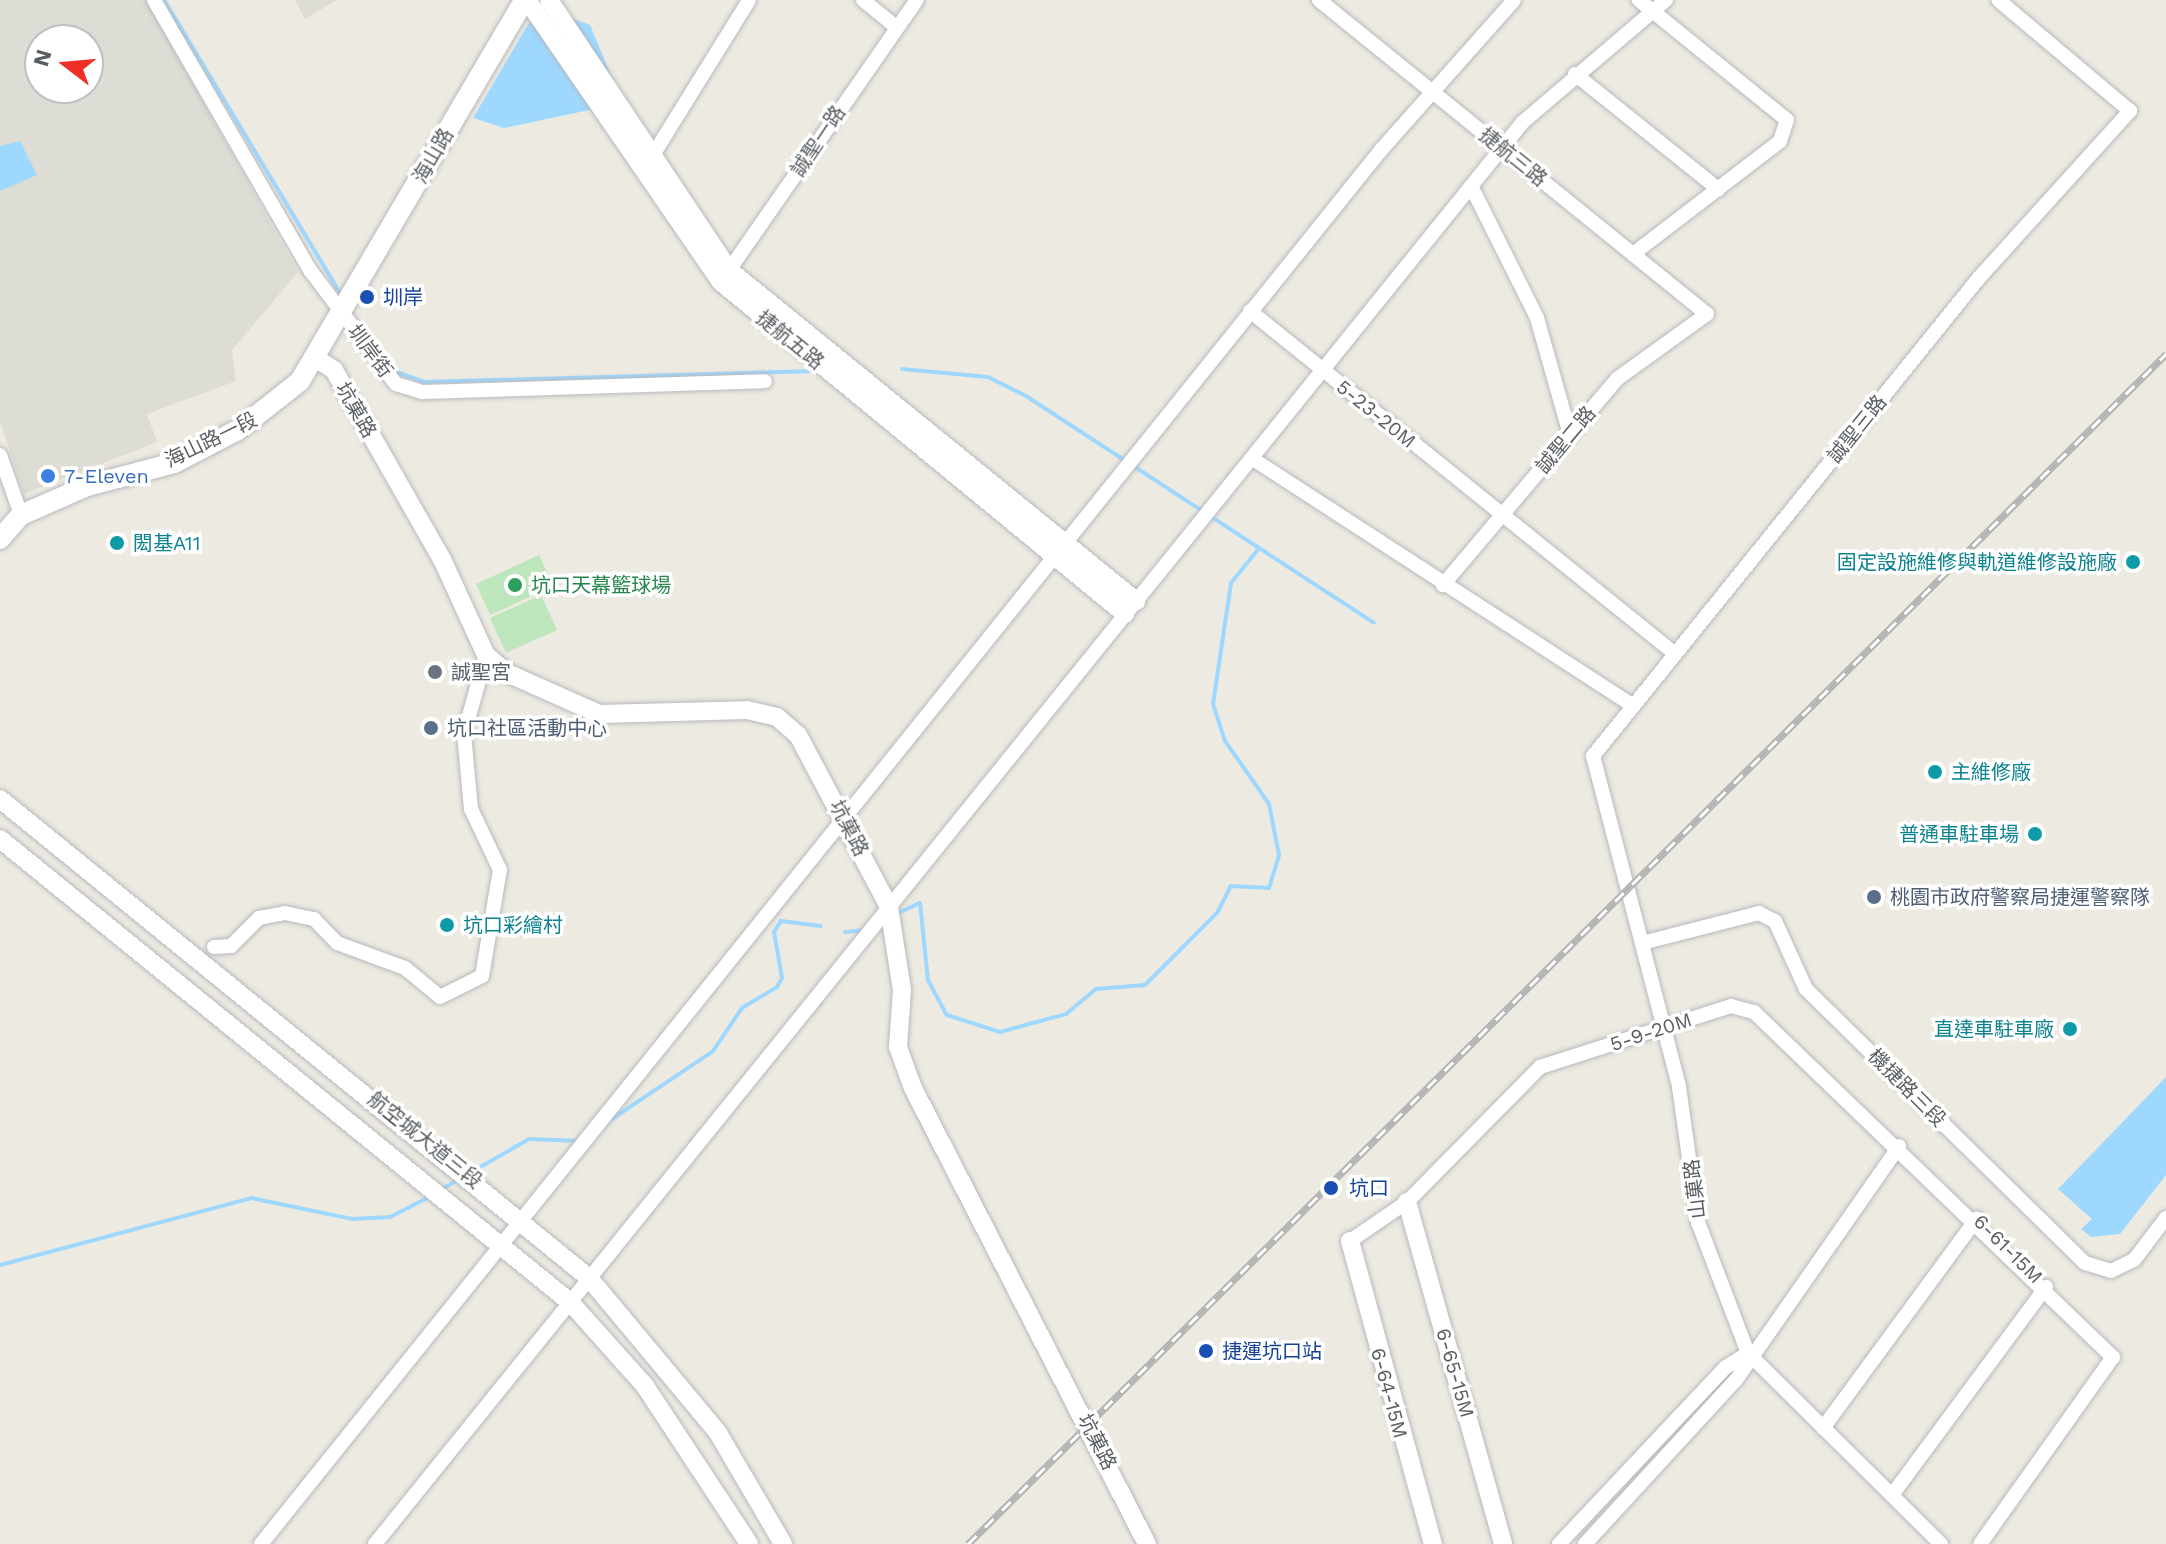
<!DOCTYPE html>
<meta charset="utf-8">
<style>
body{margin:0}
#map{position:relative;width:2166px;height:1544px;overflow:hidden;background:#edeae1;font-family:"Work Sans","Noto Sans TC",sans-serif}
div>[style]{position:absolute}
.industrial>*{inset:0;background:#dddcd5}
.green>*{inset:0;background:#bde6bc}
.water>*{inset:0;background:#9fd8ff}
.stream>*{height:4px;margin:-2px;padding:0 2px;transform-origin:2px;border-radius:2px;background:#9fd8ff}
.roads{filter:drop-shadow(0 0 2px #b6b9be) drop-shadow(0 0 2px #b6b9be)}
.minor>*{height:14px;margin:-7px;padding:0 7px;transform-origin:7px;border-radius:7px;background:#fff}
.tertiary>*{height:18px;margin:-9px;padding:0 9px;transform-origin:9px;border-radius:9px;background:#fff}
.secondary>*{height:20px;margin:-10px;padding:0 10px;transform-origin:10px;border-radius:10px;background:#fff}
.rail>*{height:7px;margin-top:-3.5px;transform-origin:0;background:repeating-linear-gradient(90deg,#fff 0 12px,#b2b3b3 0 24px);box-sizing:border-box;border-block:2px solid #b2b3b3}
.dots>*{width:22px;height:22px;translate:-50% -50%;box-sizing:border-box;border:4px solid #fff;border-radius:50%}
span{translate:-50% -50%;white-space:nowrap;text-align:center;line-height:1.15;-webkit-text-stroke:7px #fff;paint-order:stroke}
.street-label{font-size:20px;color:#595e62}
.transit-label{font-size:20px;color:#164399}
.left{translate:0 -50%;text-align:left}
.shop-label{font-size:20px;color:#366cbe}
.culture-label{font-size:20px;color:#0d838f}
.right{translate:-100% -50%;text-align:right}
.leisure-label{font-size:20px;color:#27864d}
.worship-label{font-size:20px;color:#5b616d}
.service-label{font-size:20px;color:#4e5e75}
.north{position:absolute;left:24px;top:24px;width:80px;height:80px;box-sizing:border-box;background:#fff;border:2px solid #bdbfc0;border-radius:50%;rotate:286deg;font-size:22px;font-weight:700;line-height:32px;text-align:center;color:#595e62}
.north::after{content:'';display:block;margin:auto;width:28px;height:36px;background:#ef2f25;clip-path:polygon(50% 0,100% 100%,50% 72%,0 100%)}
</style>
<div id="map">
<div class="industrial">
<i style="clip-path:polygon(evenodd,0 0,146px 0,298px 272px,232px 350px,236px 381px,147px 414px,157px 442px,24px 494px,0 421px,0 0,40px 40px,88px 40px,88px 88px,40px 88px,40px 40px)"></i>
<i style="clip-path:polygon(295px 0,337px 0,305px 19px)"></i>
</div>
<div class="green">
<i style="clip-path:polygon(539px 555px,553px 586px,490px 615px,476px 584px)"></i>
<i style="clip-path:polygon(541px 595px,557px 630px,506px 653px,490px 618px)"></i>
</div>
<div class="water">
<i style="clip-path:polygon(539px 6px,590px 25px,616px 87px,608px 106px,504px 128px,473px 118px)"></i>
<i style="clip-path:polygon(20px 141px,37px 175px,0 191px,0 146px)"></i>
<i style="clip-path:polygon(2166px 1077px,2166px 1175px,2120px 1234px,2091px 1237px,2081px 1229px,2092px 1219px,2058px 1189px)"></i>
</div>
<div class="stream">
<i style="left:164px;top:0;width:345px;rotate:59deg"></i>
<i style="left:902px;top:369px;width:86px;rotate:5.3deg"></i>
<i style="left:988px;top:377px;width:42px;rotate:26.6deg"></i>
<i style="left:1026px;top:396px;width:415px;rotate:33.1deg"></i>
<i style="left:394px;top:371px;width:32px;rotate:20deg"></i>
<i style="left:424px;top:382px;width:385px;rotate:-1.6deg"></i>
<i style="left:896px;top:914px;width:26px;rotate:-25deg"></i>
<i style="left:920px;top:903px;width:77px;rotate:84.1deg"></i>
<i style="left:928px;top:980px;width:40px;rotate:62deg"></i>
<i style="left:947px;top:1015px;width:56px;rotate:17.8deg"></i>
<i style="left:1000px;top:1032px;width:68px;rotate:-15.3deg"></i>
<i style="left:1066px;top:1014px;width:39px;rotate:-40deg"></i>
<i style="left:1096px;top:989px;width:49px;rotate:-4.7deg"></i>
<i style="left:1145px;top:985px;width:102px;rotate:-45deg"></i>
<i style="left:1217px;top:913px;width:30px;rotate:-63deg"></i>
<i style="left:1231px;top:886px;width:38px;rotate:3deg"></i>
<i style="left:1269px;top:888px;width:34px;rotate:-73deg"></i>
<i style="left:1279px;top:855px;width:52px;rotate:-101.1deg"></i>
<i style="left:1269px;top:804px;width:77px;rotate:-124.9deg"></i>
<i style="left:1225px;top:741px;width:39px;rotate:-108deg"></i>
<i style="left:1213px;top:704px;width:122px;rotate:-81.5deg"></i>
<i style="left:1231px;top:583px;width:45px;rotate:-51.3deg"></i>
<i style="left:845px;top:932px;width:20px;rotate:-6deg"></i>
<i style="left:606px;top:1123px;width:129px;rotate:-33.9deg"></i>
<i style="left:713px;top:1051px;width:52px;rotate:-56deg"></i>
<i style="left:742px;top:1008px;width:41px;rotate:-31deg"></i>
<i style="left:777px;top:987px;width:10px;rotate:-61deg"></i>
<i style="left:782px;top:978px;width:47px;rotate:-99.9deg"></i>
<i style="left:774px;top:932px;width:13px;rotate:-58deg"></i>
<i style="left:781px;top:921px;width:40px;rotate:7.1deg"></i>
<i style="left:468px;top:1174px;width:70px;rotate:-29.8deg"></i>
<i style="left:529px;top:1139px;width:50px;rotate:2.3deg"></i>
<i style="left:440px;top:1190px;width:23px;rotate:-29deg"></i>
<i style="left:0;top:1265px;width:260px;rotate:-14.9deg"></i>
<i style="left:251px;top:1198px;width:103px;rotate:11.7deg"></i>
<i style="left:352px;top:1219px;width:38px;rotate:-3deg"></i>
<i style="left:390px;top:1217px;width:44px;rotate:-27.1deg"></i>
</div>
<div class="roads">
<div class="minor">
<i style="left:154px;top:0;width:312px;rotate:60deg"></i>
<i style="left:310px;top:270px;width:143px;rotate:53deg"></i>
<i style="left:396px;top:384px;width:28px;rotate:17deg"></i>
<i style="left:423px;top:392px;width:342px;rotate:-1.8deg"></i>
<i style="left:863px;top:0;width:43px;rotate:39.3deg"></i>
<i style="left:1319px;top:0;width:499px;rotate:39deg"></i>
<i style="left:1707px;top:314px;width:111px;rotate:144.2deg"></i>
<i style="left:1617px;top:379px;width:270px;rotate:130.2deg"></i>
<i style="left:1575px;top:74px;width:184px;rotate:38.8deg"></i>
<i style="left:653px;top:155px;width:182px;rotate:-58.2deg"></i>
<i style="left:1471px;top:186px;width:148px;rotate:63.4deg"></i>
<i style="left:1537px;top:318px;width:122px;rotate:74.2deg"></i>
<i style="left:1633px;top:254px;width:185px;rotate:-37.5deg"></i>
<i style="left:1780px;top:141px;width:22px;rotate:-72deg"></i>
<i style="left:1787px;top:120px;width:191px;rotate:-141deg"></i>
<i style="left:725px;top:276px;width:336px;rotate:-55.2deg"></i>
<i style="left:1250px;top:311px;width:545px;rotate:38.89deg"></i>
<i style="left:0;top:455px;width:64px;rotate:70.7deg"></i>
<i style="left:1253px;top:459px;width:452px;rotate:33deg"></i>
<i style="left:1642px;top:943px;width:121px;rotate:-14.4deg"></i>
<i style="left:1759px;top:913px;width:18px;rotate:27deg"></i>
<i style="left:1775px;top:921px;width:75px;rotate:65.5deg"></i>
<i style="left:1806px;top:989px;width:391px;rotate:44.5deg"></i>
<i style="left:2085px;top:1263px;width:27px;rotate:17deg"></i>
<i style="left:2111px;top:1271px;width:25px;rotate:-26deg"></i>
<i style="left:2134px;top:1260px;width:53px;rotate:-52.7deg"></i>
<i style="left:214px;top:947px;width:17px;rotate:-3deg"></i>
<i style="left:231px;top:946px;width:40px;rotate:-45deg"></i>
<i style="left:259px;top:918px;width:26px;rotate:-11deg"></i>
<i style="left:285px;top:913px;width:30px;rotate:12deg"></i>
<i style="left:314px;top:919px;width:33px;rotate:46deg"></i>
<i style="left:337px;top:943px;width:72px;rotate:20.2deg"></i>
<i style="left:405px;top:968px;width:45px;rotate:39.6deg"></i>
<i style="left:440px;top:997px;width:47px;rotate:-26.6deg"></i>
<i style="left:482px;top:976px;width:108px;rotate:-80.4deg"></i>
<i style="left:500px;top:870px;width:68px;rotate:-115.4deg"></i>
<i style="left:471px;top:809px;width:75px;rotate:-95.3deg"></i>
<i style="left:464px;top:734px;width:82px;rotate:-74.4deg"></i>
<i style="left:1350px;top:1241px;width:69px;rotate:-34.4deg"></i>
<i style="left:1407px;top:1202px;width:190px;rotate:-45.4deg"></i>
<i style="left:1540px;top:1067px;width:201px;rotate:-17.7deg"></i>
<i style="left:1731px;top:1006px;width:24px;rotate:15deg"></i>
<i style="left:1754px;top:1012px;width:498px;rotate:43.9deg"></i>
<i style="left:2113px;top:1357px;width:229px;rotate:125.4deg"></i>
<i style="left:1823px;top:1428px;width:260px;rotate:-53.7deg"></i>
<i style="left:1892px;top:1495px;width:259px;rotate:-53.5deg"></i>
<i style="left:261px;top:1544px;width:1788px;rotate:-51.22deg"></i>
<i style="left:1381px;top:150px;width:200px;rotate:-48.4deg"></i>
<i style="left:375px;top:1544px;width:1828px;rotate:-51.09deg"></i>
<i style="left:1523px;top:122px;width:188px;rotate:-40.5deg"></i>
<i style="left:1559px;top:1544px;width:243px;rotate:-46.7deg"></i>
<i style="left:1726px;top:1367px;width:26px;rotate:-32deg"></i>
<i style="left:1585px;top:1544px;width:223px;rotate:-47.4deg"></i>
<i style="left:1736px;top:1380px;width:285px;rotate:-55.1deg"></i>
<i style="left:1941px;top:1544px;width:272px;rotate:-135.3deg"></i>
<i style="left:1748px;top:1353px;width:140px;rotate:-110.9deg"></i>
<i style="left:1698px;top:1222px;width:137px;rotate:-98deg"></i>
<i style="left:1679px;top:1086px;width:341px;rotate:-104.6deg"></i>
<i style="left:1593px;top:756px;width:613px;rotate:-51.09deg"></i>
<i style="left:1978px;top:279px;width:227px;rotate:-47.9deg"></i>
<i style="left:2130px;top:111px;width:172px;rotate:-139.9deg"></i>
</div>
<div class="tertiary">
<i style="left:527px;top:0;width:342px;rotate:55.5deg"></i>
<i style="left:721px;top:282px;width:523px;rotate:39.41deg"></i>
<i style="left:549px;top:0;width:324px;rotate:56.3deg"></i>
<i style="left:729px;top:270px;width:525px;rotate:39.12deg"></i>
<i style="left:317px;top:359px;width:20px;rotate:33deg"></i>
<i style="left:334px;top:370px;width:218px;rotate:60.3deg"></i>
<i style="left:442px;top:559px;width:106px;rotate:65.4deg"></i>
<i style="left:486px;top:655px;width:28px;rotate:41deg"></i>
<i style="left:507px;top:673px;width:101px;rotate:24deg"></i>
<i style="left:599px;top:714px;width:148px;rotate:-1.5deg"></i>
<i style="left:747px;top:710px;width:31px;rotate:13deg"></i>
<i style="left:777px;top:717px;width:28px;rotate:41deg"></i>
<i style="left:798px;top:735px;width:195px;rotate:62.1deg"></i>
<i style="left:889px;top:907px;width:84px;rotate:81.1deg"></i>
<i style="left:902px;top:990px;width:57px;rotate:94deg"></i>
<i style="left:898px;top:1047px;width:44px;rotate:69.9deg"></i>
<i style="left:913px;top:1088px;width:513px;rotate:62.84deg"></i>
<i style="left:0;top:799px;width:759px;rotate:39.12deg"></i>
<i style="left:589px;top:1278px;width:202px;rotate:50.2deg"></i>
<i style="left:718px;top:1433px;width:129px;rotate:59.6deg"></i>
<i style="left:0;top:839px;width:734px;rotate:39.09deg"></i>
<i style="left:570px;top:1302px;width:113px;rotate:48.2deg"></i>
<i style="left:645px;top:1386px;width:189px;rotate:56.6deg"></i>
<i style="left:1407px;top:1202px;width:355px;rotate:74.3deg"></i>
<i style="left:1350px;top:1241px;width:314px;rotate:74.7deg"></i>
</div>
<div class="secondary">
<i style="left:0;top:539px;width:32px;rotate:-49deg"></i>
<i style="left:21px;top:515px;width:72px;rotate:-23.7deg"></i>
<i style="left:87px;top:486px;width:90px;rotate:-14.8deg"></i>
<i style="left:174px;top:463px;width:72px;rotate:-27.3deg"></i>
<i style="left:238px;top:430px;width:79px;rotate:-38.3deg"></i>
<i style="left:300px;top:381px;width:442px;rotate:-59.5deg"></i>
</div>
</div>
<div class="rail">
<i style="left:968px;top:1544px;width:1689px;rotate:-44.81deg"></i>
</div>
<div class="dots">
<i style="left:367px;top:297px;background:#1a4fb4"></i>
<i style="left:48px;top:476px;background:#3f7fe0"></i>
<i style="left:117px;top:543px;background:#0f9aa8"></i>
<i style="left:2133px;top:562px;background:#0f9aa8"></i>
<i style="left:515px;top:585px;background:#2e9e5b"></i>
<i style="left:435px;top:672px;background:#6b7280"></i>
<i style="left:431px;top:728px;background:#5c6f8a"></i>
<i style="left:1935px;top:772px;background:#0f9aa8"></i>
<i style="left:2035px;top:834px;background:#0f9aa8"></i>
<i style="left:1874px;top:897px;background:#5c6f8a"></i>
<i style="left:447px;top:925px;background:#0f9aa8"></i>
<i style="left:2070px;top:1029px;background:#0f9aa8"></i>
<i style="left:1331px;top:1188px;background:#1a4fb4"></i>
<i style="left:1206px;top:1351px;background:#1a4fb4"></i>
</div>
<div class="street-label">
<span style="left:818px;top:141px;rotate:-56deg">誠聖一路</span>
<span style="left:433px;top:156px;rotate:-60deg">海山路</span>
<span style="left:1513px;top:157px;rotate:39deg">捷航三路</span>
<span style="left:790px;top:340px;rotate:39deg">捷航五路</span>
<span style="left:370px;top:351px;rotate:53deg">圳岸街</span>
<span style="left:356px;top:410px;rotate:60deg">坑菓路</span>
<span style="left:1376px;top:414px;rotate:39deg">5-23-20M</span>
<span style="left:1857px;top:429px;rotate:-51deg">誠聖三路</span>
<span style="left:211px;top:440px;rotate:-26deg">海山路一段</span>
<span style="left:1566px;top:440px;rotate:-50deg">誠聖二路</span>
<span style="left:849px;top:828px;rotate:63deg">坑菓路</span>
<span style="left:1651px;top:1032px;rotate:-18deg">5-9-20M</span>
<span style="left:1907px;top:1088px;rotate:45deg">機捷路三段</span>
<span style="left:425px;top:1140px;rotate:39deg">航空城大道三段</span>
<span style="left:1695px;top:1189px;rotate:-97deg">山菓路</span>
<span style="left:2008px;top:1249px;rotate:45deg">6-61-15M</span>
<span style="left:1455px;top:1373px;rotate:74deg">6-65-15M</span>
<span style="left:1389px;top:1393px;rotate:75deg">6-64-15M</span>
<span style="left:1097px;top:1442px;rotate:63deg">坑菓路</span>
</div>
<div class="transit-label">
<span class="left" style="left:383px;top:297px">圳岸</span>
<span class="left" style="left:1349px;top:1188px">坑口</span>
<span class="left" style="left:1222px;top:1351px">捷運坑口站</span>
</div>
<div class="shop-label">
<span class="left" style="left:64px;top:476px">7-Eleven</span>
</div>
<div class="culture-label">
<span class="left" style="left:133px;top:543px">閎基A11</span>
<span class="right" style="left:2117px;top:562px">固定設施維修與軌道維修設施廠</span>
<span class="left" style="left:1951px;top:772px">主維修廠</span>
<span class="right" style="left:2019px;top:834px">普通車駐車場</span>
<span class="left" style="left:463px;top:925px">坑口彩繪村</span>
<span class="right" style="left:2054px;top:1029px">直達車駐車廠</span>
</div>
<div class="leisure-label">
<span class="left" style="left:531px;top:585px">坑口天幕籃球場</span>
</div>
<div class="worship-label">
<span class="left" style="left:451px;top:672px">誠聖宮</span>
</div>
<div class="service-label">
<span class="left" style="left:447px;top:728px">坑口社區活動中心</span>
<span class="left" style="left:1890px;top:897px">桃園市政府警察局捷運警察隊</span>
</div>
<div class="north">N</div>
</div>
